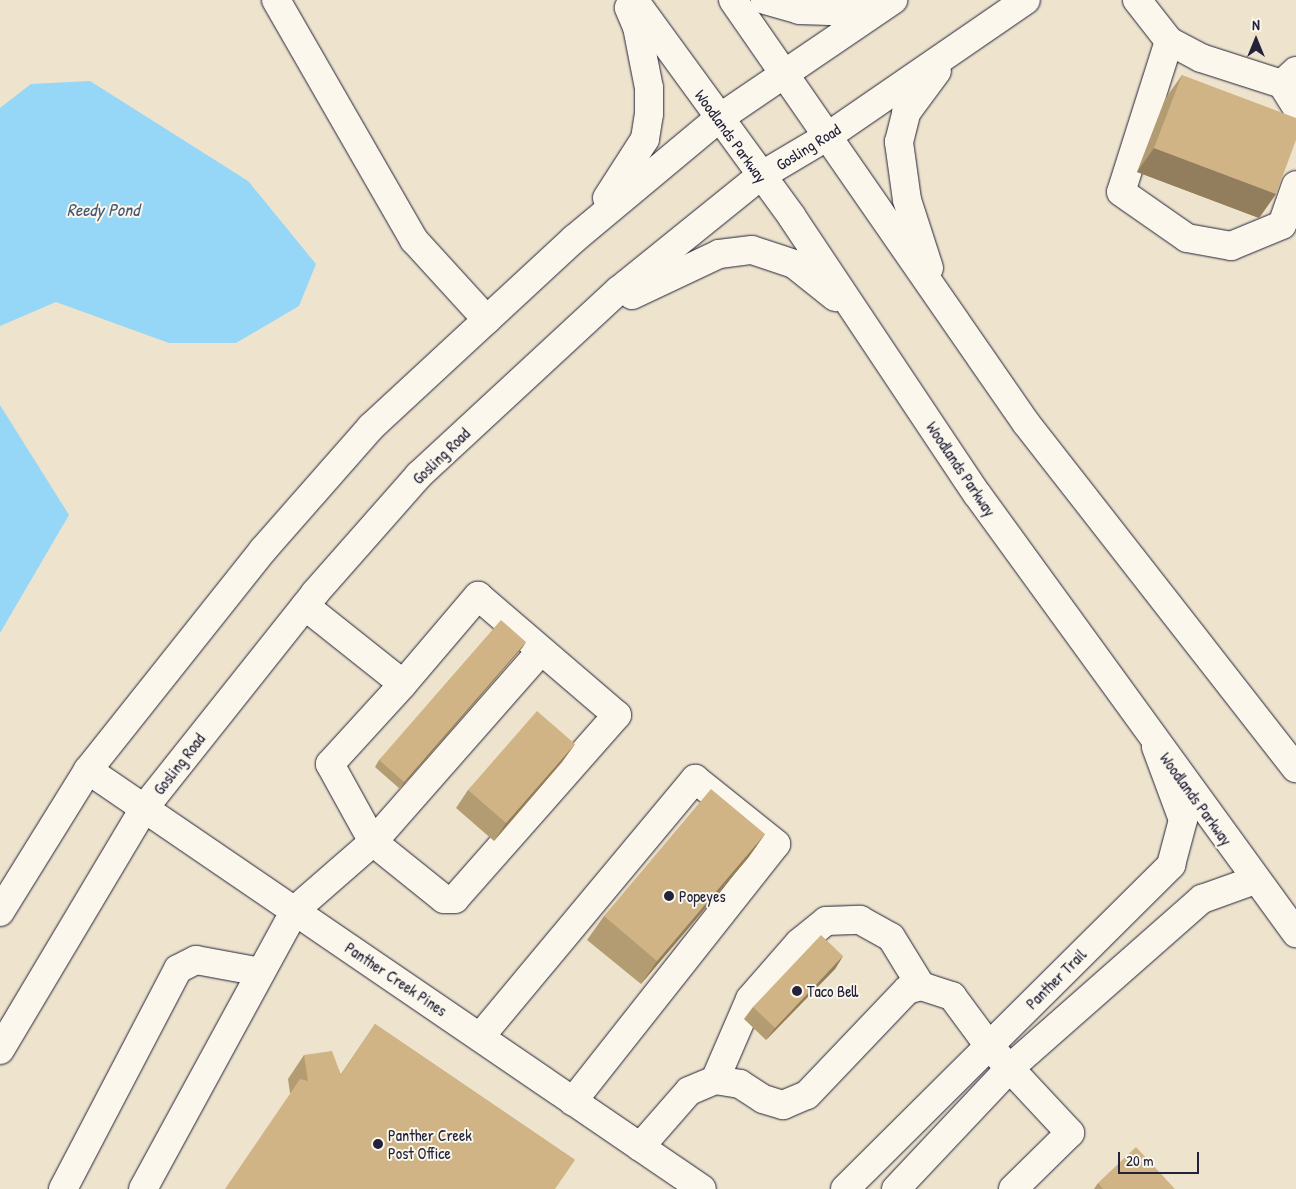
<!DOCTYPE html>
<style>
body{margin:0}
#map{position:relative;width:1296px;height:1189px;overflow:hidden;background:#eee3cd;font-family:"Patrick Hand",sans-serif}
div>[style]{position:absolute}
.water>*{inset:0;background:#96d6f7}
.roads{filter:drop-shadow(0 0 1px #22223b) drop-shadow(0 0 1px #22223b)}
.minor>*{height:28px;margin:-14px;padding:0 14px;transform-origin:14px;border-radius:14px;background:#fbf7ec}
.major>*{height:28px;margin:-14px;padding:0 14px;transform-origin:14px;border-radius:14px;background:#fbf7ec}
.wall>*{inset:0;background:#b39b72}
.shaded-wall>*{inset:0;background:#927e5d}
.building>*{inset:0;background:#d0b485}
.dots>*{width:14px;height:14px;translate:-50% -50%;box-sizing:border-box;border:2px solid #fbf7ec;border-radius:50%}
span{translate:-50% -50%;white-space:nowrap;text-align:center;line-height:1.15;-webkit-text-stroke:4px #fbf7ec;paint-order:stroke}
.street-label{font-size:16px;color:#22223b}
.poi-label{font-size:16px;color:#22223b}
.left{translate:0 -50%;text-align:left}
.water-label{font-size:18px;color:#455873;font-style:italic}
.north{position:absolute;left:1231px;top:15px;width:50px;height:50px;-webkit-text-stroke:4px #fbf7ec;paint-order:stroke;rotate:0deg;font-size:14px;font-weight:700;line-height:20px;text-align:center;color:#22223b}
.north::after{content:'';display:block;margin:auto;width:18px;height:22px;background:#22223b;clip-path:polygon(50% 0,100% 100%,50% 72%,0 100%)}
.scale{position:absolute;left:1118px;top:1152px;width:81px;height:22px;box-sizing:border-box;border:2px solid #22223b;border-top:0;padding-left:6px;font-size:15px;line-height:18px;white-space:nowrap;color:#22223b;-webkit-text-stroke:4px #fbf7ec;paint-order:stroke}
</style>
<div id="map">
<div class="water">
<i style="clip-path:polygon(90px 81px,248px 181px,316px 264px,299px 306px,236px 343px,169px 343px,56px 302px,0 326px,0 108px,31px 84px)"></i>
<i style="clip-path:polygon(0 405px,69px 515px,0 633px)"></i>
</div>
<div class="roads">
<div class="minor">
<i style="left:276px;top:0;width:277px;rotate:60.1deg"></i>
<i style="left:414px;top:240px;width:108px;rotate:47.6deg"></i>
<i style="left:1137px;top:0;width:52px;rotate:52deg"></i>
<i style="left:1169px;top:41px;width:36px;rotate:28deg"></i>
<i style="left:1201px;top:58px;width:85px;rotate:17.8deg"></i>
<i style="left:1282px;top:84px;width:19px;rotate:-43deg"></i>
<i style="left:1169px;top:41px;width:158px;rotate:107.6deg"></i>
<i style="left:1121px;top:192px;width:80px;rotate:34.9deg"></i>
<i style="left:1187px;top:238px;width:45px;rotate:10.3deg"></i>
<i style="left:1231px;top:246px;width:55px;rotate:-22.4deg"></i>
<i style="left:1282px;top:225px;width:42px;rotate:-70.7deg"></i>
<i style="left:1282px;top:84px;width:26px;rotate:58deg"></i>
<i style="left:305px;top:606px;width:125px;rotate:38.5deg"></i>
<i style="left:403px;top:684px;width:116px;rotate:-49.6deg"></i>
<i style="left:478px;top:596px;width:183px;rotate:40.6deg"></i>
<i style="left:617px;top:715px;width:245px;rotate:131.4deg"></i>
<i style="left:455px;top:899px;width:11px;rotate:180deg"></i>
<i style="left:444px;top:899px;width:91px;rotate:-141.2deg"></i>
<i style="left:373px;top:842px;width:89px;rotate:-118.9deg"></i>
<i style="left:330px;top:764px;width:108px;rotate:-47.6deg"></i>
<i style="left:88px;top:770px;width:743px;rotate:34.31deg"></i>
<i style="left:480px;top:1037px;width:336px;rotate:-50.2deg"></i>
<i style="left:695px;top:779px;width:104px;rotate:38.7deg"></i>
<i style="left:776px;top:844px;width:328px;rotate:128.3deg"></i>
<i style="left:715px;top:1080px;width:88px;rotate:-66.6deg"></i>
<i style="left:750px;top:999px;width:74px;rotate:-48.8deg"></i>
<i style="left:799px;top:943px;width:35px;rotate:-39deg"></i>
<i style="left:826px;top:921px;width:34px;rotate:-2deg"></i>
<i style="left:860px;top:920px;width:35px;rotate:29deg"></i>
<i style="left:891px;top:937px;width:57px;rotate:58.5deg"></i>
<i style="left:640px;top:1147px;width:74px;rotate:-48.8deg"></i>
<i style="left:689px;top:1091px;width:28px;rotate:-23deg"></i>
<i style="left:715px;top:1080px;width:25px;rotate:9deg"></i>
<i style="left:740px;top:1084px;width:27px;rotate:33deg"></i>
<i style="left:763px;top:1099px;width:21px;rotate:17deg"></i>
<i style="left:783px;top:1105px;width:26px;rotate:-23deg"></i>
<i style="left:807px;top:1095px;width:145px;rotate:-46.4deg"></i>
<i style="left:907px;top:990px;width:15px;rotate:-16deg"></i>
<i style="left:921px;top:986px;width:33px;rotate:18deg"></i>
<i style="left:952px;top:996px;width:62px;rotate:53.5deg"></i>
<i style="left:989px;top:1046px;width:119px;rotate:47deg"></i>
<i style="left:1070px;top:1133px;width:80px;rotate:135.5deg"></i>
<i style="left:63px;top:1189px;width:248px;rotate:-62.4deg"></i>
<i style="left:178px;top:969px;width:20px;rotate:-27deg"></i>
<i style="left:196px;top:960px;width:66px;rotate:10.5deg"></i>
<i style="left:143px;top:1189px;width:318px;rotate:-61.4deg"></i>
<i style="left:295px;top:910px;width:103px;rotate:-41.1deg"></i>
<i style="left:373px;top:842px;width:254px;rotate:-48.7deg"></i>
<i style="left:845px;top:1189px;width:460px;rotate:-44.8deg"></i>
<i style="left:1171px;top:865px;width:47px;rotate:-75.1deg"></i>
<i style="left:1183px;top:820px;width:78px;rotate:-110.3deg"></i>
<i style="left:896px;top:1189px;width:166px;rotate:-46.7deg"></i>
<i style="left:1010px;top:1068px;width:256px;rotate:-41.4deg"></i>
<i style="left:1202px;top:899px;width:56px;rotate:-19.7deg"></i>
</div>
<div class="major">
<i style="left:634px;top:0;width:268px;rotate:53.9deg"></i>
<i style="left:792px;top:217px;width:333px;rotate:56.3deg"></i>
<i style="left:977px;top:494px;width:543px;rotate:54deg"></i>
<i style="left:733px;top:0;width:515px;rotate:55.29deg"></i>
<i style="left:1026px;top:423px;width:438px;rotate:52deg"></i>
<i style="left:765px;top:0;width:35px;rotate:16deg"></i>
<i style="left:799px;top:10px;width:31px;rotate:2deg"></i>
<i style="left:830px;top:11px;width:28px;rotate:-23deg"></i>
<i style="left:607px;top:198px;width:70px;rotate:-57.2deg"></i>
<i style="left:645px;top:139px;width:25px;rotate:-81deg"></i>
<i style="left:649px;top:114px;width:26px;rotate:-90deg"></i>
<i style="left:649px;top:88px;width:62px;rotate:-101.1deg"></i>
<i style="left:637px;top:27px;width:21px;rotate:-113deg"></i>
<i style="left:929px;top:268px;width:71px;rotate:-107.9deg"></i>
<i style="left:907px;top:200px;width:59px;rotate:-97.9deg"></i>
<i style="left:899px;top:142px;width:30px;rotate:-76deg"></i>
<i style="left:906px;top:113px;width:52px;rotate:-53.6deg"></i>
<i style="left:632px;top:295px;width:96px;rotate:-25.2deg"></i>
<i style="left:719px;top:254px;width:33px;rotate:-7deg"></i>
<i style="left:752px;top:250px;width:44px;rotate:18.4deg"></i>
<i style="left:794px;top:264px;width:53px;rotate:38.8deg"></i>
<i style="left:0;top:912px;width:167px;rotate:-58.2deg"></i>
<i style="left:88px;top:770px;width:281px;rotate:-51.5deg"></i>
<i style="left:263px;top:550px;width:164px;rotate:-48.7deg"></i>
<i style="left:371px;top:427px;width:277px;rotate:-42.8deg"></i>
<i style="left:574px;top:239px;width:187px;rotate:-39.8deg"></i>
<i style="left:718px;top:119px;width:212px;rotate:-34.2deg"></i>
<i style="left:0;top:1050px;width:283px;rotate:-59.2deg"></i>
<i style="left:145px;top:807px;width:273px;rotate:-51.5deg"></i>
<i style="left:315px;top:593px;width:157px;rotate:-48.6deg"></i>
<i style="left:419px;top:475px;width:272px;rotate:-42.8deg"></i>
<i style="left:619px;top:290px;width:180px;rotate:-38.9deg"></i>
<i style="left:759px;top:177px;width:80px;rotate:-30.7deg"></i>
<i style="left:828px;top:136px;width:240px;rotate:-34.5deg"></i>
</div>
</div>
<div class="wall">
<i style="clip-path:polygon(1182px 75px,1276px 194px,1259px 218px,1137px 172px,1165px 99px)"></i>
<i style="clip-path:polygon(526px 642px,522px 648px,400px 789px,375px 767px,379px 760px)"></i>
<i style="clip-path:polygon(575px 744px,562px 762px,494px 841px,456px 808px,468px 790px)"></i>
<i style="clip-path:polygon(765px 834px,748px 858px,641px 984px,587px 940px,604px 916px)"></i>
<i style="clip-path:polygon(843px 956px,835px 969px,766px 1040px,744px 1019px,753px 1007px)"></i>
<i style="clip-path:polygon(375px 1024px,575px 1160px,290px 1093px,288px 1079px,304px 1055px,341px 1074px)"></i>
<i style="clip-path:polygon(1098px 1183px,1175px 1189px,1094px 1189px)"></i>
</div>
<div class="shaded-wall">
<i style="clip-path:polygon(1154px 148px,1276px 194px,1259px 218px,1137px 172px)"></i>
<i style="clip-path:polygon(526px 642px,522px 648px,400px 789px,404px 782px)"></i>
<i style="clip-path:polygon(575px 744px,562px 762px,494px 841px,506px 823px)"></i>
<i style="clip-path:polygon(765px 834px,748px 858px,641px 984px,657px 961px)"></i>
<i style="clip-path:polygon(843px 956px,835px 969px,766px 1040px,775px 1028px)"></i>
</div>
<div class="building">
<i style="clip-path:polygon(1182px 75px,1296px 118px,1296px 140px,1276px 194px,1154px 148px)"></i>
<i style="clip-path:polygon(501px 620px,526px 642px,404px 782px,379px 760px)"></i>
<i style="clip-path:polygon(537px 711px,575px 744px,506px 823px,468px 790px)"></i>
<i style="clip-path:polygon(711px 789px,765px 834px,657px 961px,604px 916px)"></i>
<i style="clip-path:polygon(821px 935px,843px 956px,775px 1028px,753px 1007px)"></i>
<i style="clip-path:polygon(375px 1024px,575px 1160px,555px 1189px,225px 1189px,300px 1079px,308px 1081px,304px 1055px,332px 1051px,341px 1075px)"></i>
<i style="clip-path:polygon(1136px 1147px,1175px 1189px,1103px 1189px,1098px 1183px)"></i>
</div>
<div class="dots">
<i style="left:669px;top:896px;background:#22223b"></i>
<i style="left:797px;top:991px;background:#22223b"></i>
<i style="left:378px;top:1144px;background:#22223b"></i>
</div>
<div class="street-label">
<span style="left:731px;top:136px;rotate:54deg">Woodlands Parkway</span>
<span style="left:808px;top:147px;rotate:-32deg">Gosling Road</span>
<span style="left:441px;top:456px;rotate:-44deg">Gosling Road</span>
<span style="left:961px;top:469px;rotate:56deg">Woodlands Parkway</span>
<span style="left:179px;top:764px;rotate:-52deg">Gosling Road</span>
<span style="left:1196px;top:799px;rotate:54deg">Woodlands Parkway</span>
<span style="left:396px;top:979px;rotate:34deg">Panther Creek Pines</span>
<span style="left:1056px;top:979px;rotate:-45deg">Panther Trail</span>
</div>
<div class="poi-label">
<span class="left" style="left:679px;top:896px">Popeyes</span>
<span class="left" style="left:807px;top:991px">Taco Bell</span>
<span class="left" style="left:388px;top:1144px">Panther Creek<br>Post Office</span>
</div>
<div class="water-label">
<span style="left:103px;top:210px">Reedy Pond</span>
</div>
<div class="north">N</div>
<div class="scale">20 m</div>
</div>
